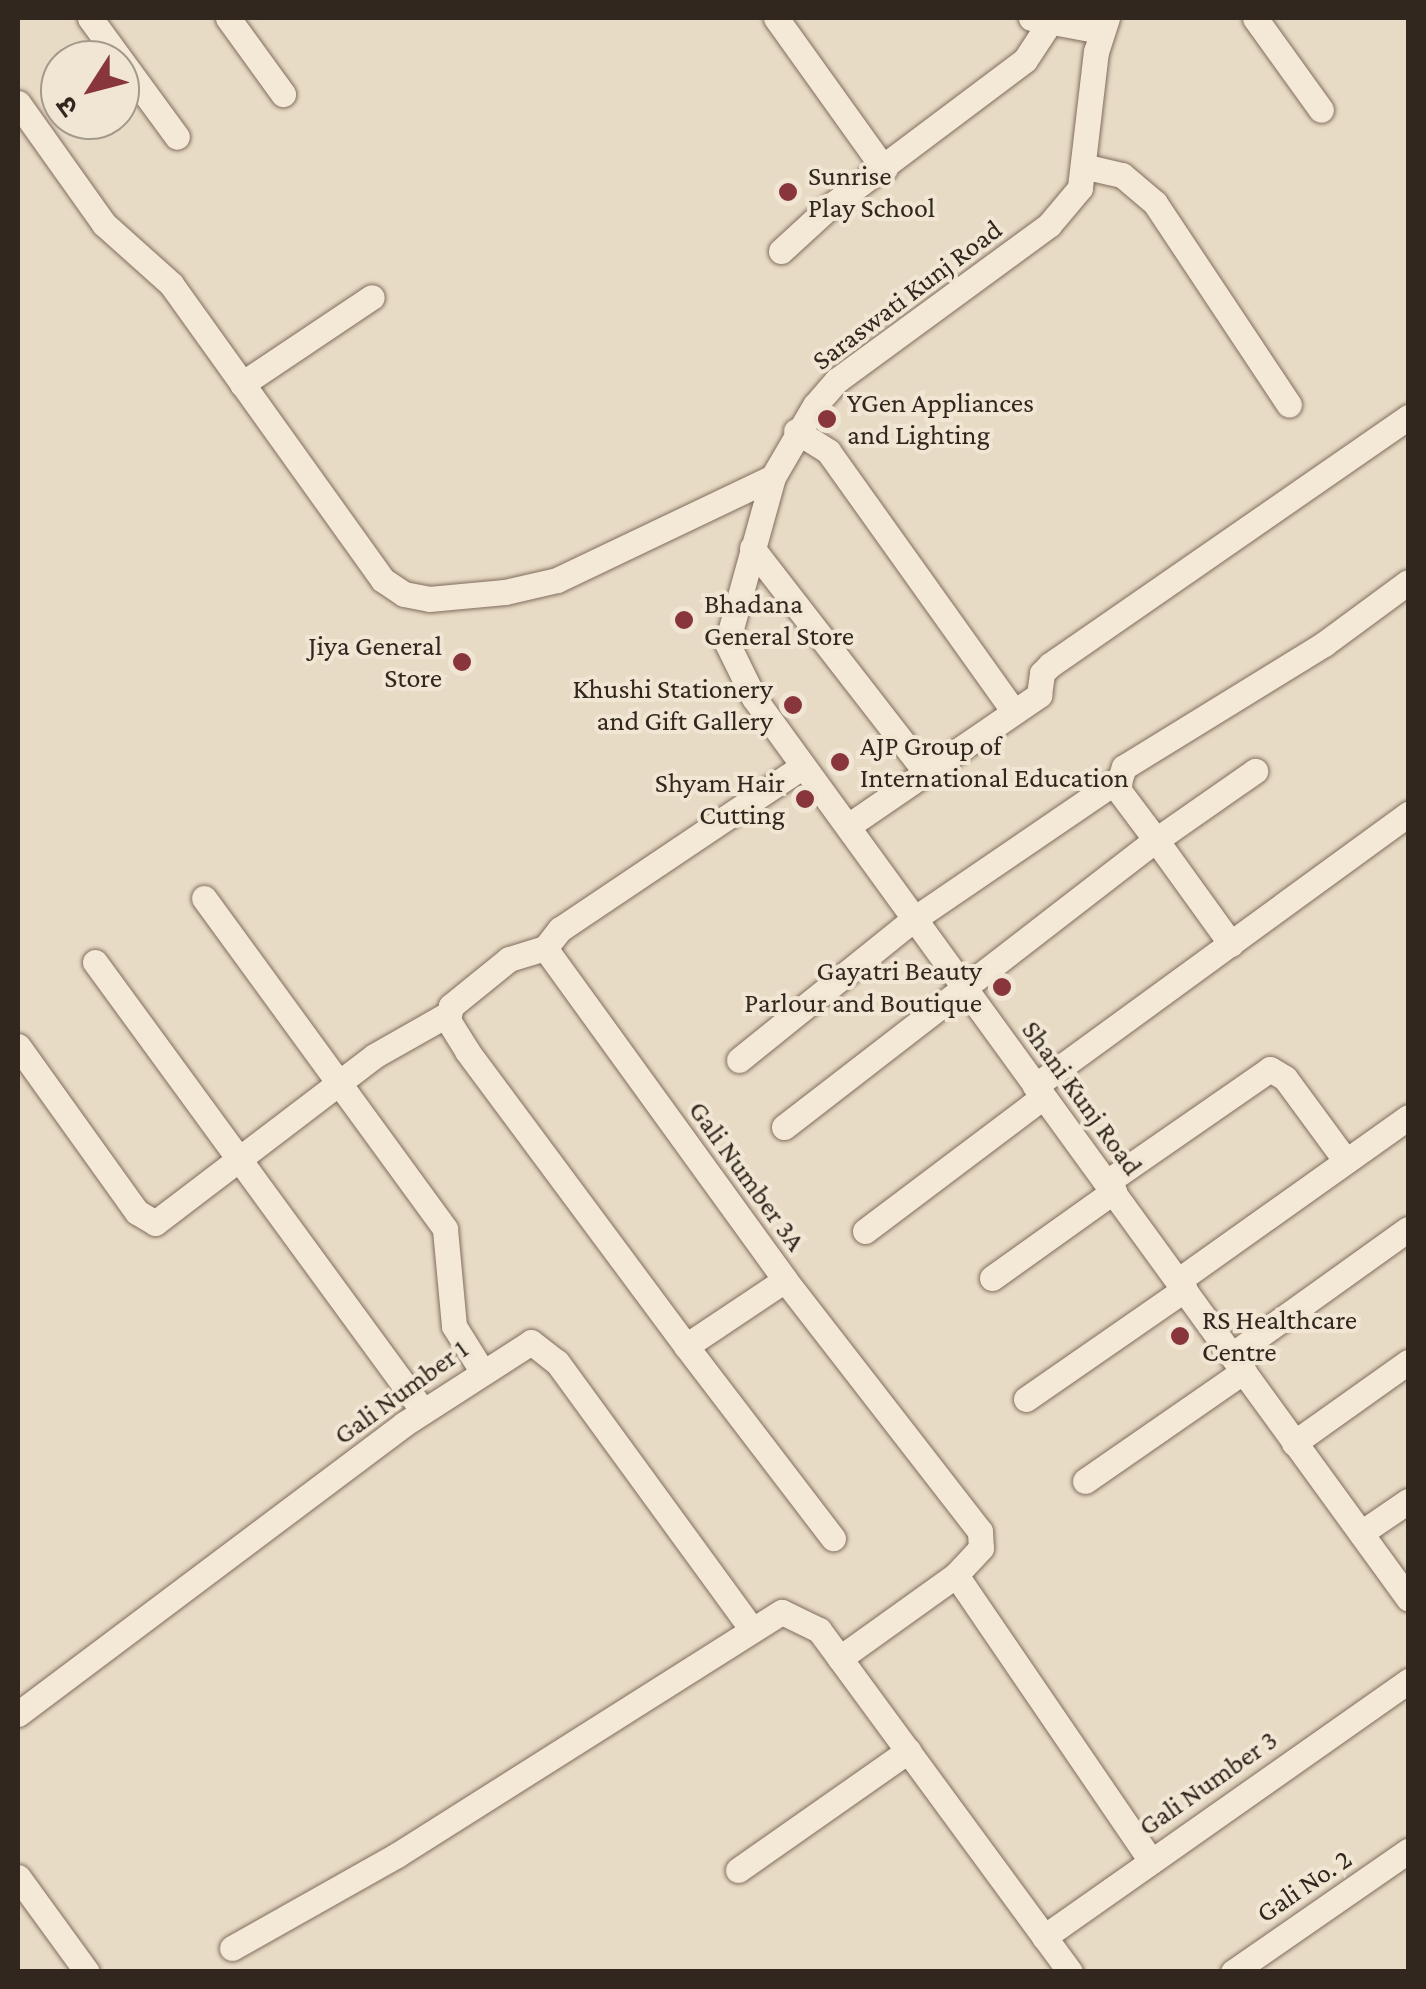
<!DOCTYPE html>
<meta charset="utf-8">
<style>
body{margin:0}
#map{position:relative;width:1426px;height:1989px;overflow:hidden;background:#e8dbc5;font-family:"Crimson Pro","Noto Sans Devanagari",serif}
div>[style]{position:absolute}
.roads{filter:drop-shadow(0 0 2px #806d5d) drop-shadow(0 0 2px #806d5d)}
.street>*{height:25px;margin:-12.5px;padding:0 12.5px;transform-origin:12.5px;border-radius:12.5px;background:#f4e9d7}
.dots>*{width:28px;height:28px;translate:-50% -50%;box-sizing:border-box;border:5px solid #f0e6d3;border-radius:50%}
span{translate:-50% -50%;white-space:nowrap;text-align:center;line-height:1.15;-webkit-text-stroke:8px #f0e6d3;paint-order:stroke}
.poi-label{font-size:28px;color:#32271f}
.left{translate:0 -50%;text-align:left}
.right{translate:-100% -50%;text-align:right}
.street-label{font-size:28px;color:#32271f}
.frame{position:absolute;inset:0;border:20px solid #32271f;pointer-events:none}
.north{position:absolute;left:40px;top:40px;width:100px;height:100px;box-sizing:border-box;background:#f0e6d3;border:2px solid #a49a8b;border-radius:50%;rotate:234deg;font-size:28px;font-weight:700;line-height:40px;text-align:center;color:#32271f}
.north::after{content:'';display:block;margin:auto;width:35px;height:45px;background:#88353c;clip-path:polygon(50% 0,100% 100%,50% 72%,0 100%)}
</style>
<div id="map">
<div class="roads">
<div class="street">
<i style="left:90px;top:18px;width:147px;rotate:53.8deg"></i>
<i style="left:228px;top:18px;width:94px;rotate:54.1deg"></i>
<i style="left:776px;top:18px;width:186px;rotate:54.4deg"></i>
<i style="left:1031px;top:18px;width:71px;rotate:10.5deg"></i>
<i style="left:1107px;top:18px;width:35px;rotate:108deg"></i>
<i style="left:1096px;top:51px;width:138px;rotate:96.7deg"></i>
<i style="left:1080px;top:188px;width:48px;rotate:130deg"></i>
<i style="left:1049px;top:225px;width:263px;rotate:143.8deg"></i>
<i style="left:837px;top:380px;width:33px;rotate:131deg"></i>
<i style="left:815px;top:405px;width:83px;rotate:120.3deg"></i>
<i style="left:773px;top:477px;width:172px;rotate:105.5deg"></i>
<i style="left:727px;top:643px;width:61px;rotate:63.9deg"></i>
<i style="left:754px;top:698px;width:1113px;rotate:54deg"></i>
<i style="left:1255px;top:18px;width:113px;rotate:54.3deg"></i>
<i style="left:18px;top:103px;width:148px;rotate:54.6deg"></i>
<i style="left:104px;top:224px;width:90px;rotate:41.8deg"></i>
<i style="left:171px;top:284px;width:364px;rotate:54.4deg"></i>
<i style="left:383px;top:580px;width:25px;rotate:34deg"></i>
<i style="left:404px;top:594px;width:25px;rotate:11deg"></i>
<i style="left:429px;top:599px;width:76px;rotate:-5.3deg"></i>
<i style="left:505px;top:592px;width:53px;rotate:-13deg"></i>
<i style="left:557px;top:580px;width:239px;rotate:-25.5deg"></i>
<i style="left:1087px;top:167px;width:36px;rotate:13deg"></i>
<i style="left:1122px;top:175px;width:43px;rotate:40.3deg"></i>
<i style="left:1155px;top:203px;width:242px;rotate:56.4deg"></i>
<i style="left:781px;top:251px;width:64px;rotate:-42.5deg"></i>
<i style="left:828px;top:208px;width:246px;rotate:-36.9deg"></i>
<i style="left:1025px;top:60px;width:42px;rotate:-56.7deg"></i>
<i style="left:242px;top:384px;width:156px;rotate:-33.8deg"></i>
<i style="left:796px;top:431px;width:38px;rotate:32deg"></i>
<i style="left:828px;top:451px;width:320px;rotate:54.5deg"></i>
<i style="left:752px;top:548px;width:284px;rotate:52.2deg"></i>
<i style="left:803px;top:766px;width:293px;rotate:146.1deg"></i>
<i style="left:560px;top:929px;width:24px;rotate:128deg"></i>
<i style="left:545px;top:948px;width:410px;rotate:54.1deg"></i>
<i style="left:785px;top:1280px;width:318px;rotate:52.2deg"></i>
<i style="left:980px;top:1531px;width:17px;rotate:87deg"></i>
<i style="left:981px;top:1548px;width:37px;rotate:133deg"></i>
<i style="left:956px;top:1575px;width:143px;rotate:144.4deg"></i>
<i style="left:848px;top:826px;width:232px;rotate:-34.4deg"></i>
<i style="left:1039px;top:695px;width:22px;rotate:-82deg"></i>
<i style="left:1042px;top:673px;width:11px;rotate:-45deg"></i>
<i style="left:1050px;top:665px;width:436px;rotate:-34.7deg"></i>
<i style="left:204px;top:898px;width:409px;rotate:53.9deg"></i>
<i style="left:445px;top:1229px;width:97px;rotate:84.7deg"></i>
<i style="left:454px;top:1326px;width:53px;rotate:58.1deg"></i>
<i style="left:1231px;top:944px;width:128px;rotate:-125.8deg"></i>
<i style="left:1156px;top:840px;width:121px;rotate:-34.9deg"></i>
<i style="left:545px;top:948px;width:38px;rotate:163deg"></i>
<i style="left:509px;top:959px;width:75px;rotate:141deg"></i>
<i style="left:451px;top:1006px;width:14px;rotate:102deg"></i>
<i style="left:448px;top:1020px;width:36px;rotate:58deg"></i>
<i style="left:467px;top:1051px;width:367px;rotate:53.4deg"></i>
<i style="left:686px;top:1346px;width:119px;rotate:-33.7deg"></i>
<i style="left:95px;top:962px;width:556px;rotate:53.85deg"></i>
<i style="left:18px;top:1046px;width:204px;rotate:54.4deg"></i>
<i style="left:137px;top:1212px;width:21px;rotate:31deg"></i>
<i style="left:155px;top:1223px;width:275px;rotate:-37.3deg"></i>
<i style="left:374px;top:1056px;width:85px;rotate:-29.6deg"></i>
<i style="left:739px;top:1060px;width:225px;rotate:-38.9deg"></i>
<i style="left:914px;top:919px;width:245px;rotate:-34.3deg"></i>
<i style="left:1035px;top:1086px;width:462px;rotate:-36.1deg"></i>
<i style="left:784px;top:1127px;width:470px;rotate:-37.7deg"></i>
<i style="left:1156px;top:840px;width:65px;rotate:-126.9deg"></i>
<i style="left:1117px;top:788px;width:22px;rotate:-72deg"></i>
<i style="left:1124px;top:767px;width:235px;rotate:-31.6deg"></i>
<i style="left:1324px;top:644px;width:104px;rotate:-36.4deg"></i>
<i style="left:1107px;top:1182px;width:198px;rotate:-34.7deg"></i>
<i style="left:1270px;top:1069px;width:17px;rotate:31deg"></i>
<i style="left:1285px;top:1078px;width:103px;rotate:53.7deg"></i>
<i style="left:865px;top:1231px;width:223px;rotate:-37deg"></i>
<i style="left:992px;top:1278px;width:150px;rotate:-35.5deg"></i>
<i style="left:1179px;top:1280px;width:281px;rotate:-35.4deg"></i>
<i style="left:686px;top:1346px;width:242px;rotate:52.6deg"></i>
<i style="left:1232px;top:1355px;width:216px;rotate:-35.6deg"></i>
<i style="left:1026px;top:1399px;width:193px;rotate:-34.7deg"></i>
<i style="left:1294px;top:1443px;width:140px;rotate:-35.4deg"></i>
<i style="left:1085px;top:1481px;width:193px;rotate:-34.7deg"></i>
<i style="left:1361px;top:1533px;width:57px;rotate:-34.2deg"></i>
<i style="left:956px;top:1575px;width:344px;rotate:55.7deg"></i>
<i style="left:18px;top:1714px;width:483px;rotate:-36.9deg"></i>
<i style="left:404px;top:1424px;width:151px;rotate:-32.8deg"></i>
<i style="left:531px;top:1342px;width:33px;rotate:38deg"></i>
<i style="left:557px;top:1362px;width:331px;rotate:53.9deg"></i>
<i style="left:738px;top:1870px;width:208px;rotate:-35deg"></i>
<i style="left:18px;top:1877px;width:117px;rotate:54deg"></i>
<i style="left:1044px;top:1937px;width:445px;rotate:-35.1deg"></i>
<i style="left:232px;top:1948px;width:189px;rotate:-29.4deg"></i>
<i style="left:397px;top:1855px;width:455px;rotate:-32.3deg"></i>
<i style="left:782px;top:1612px;width:41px;rotate:25.9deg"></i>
<i style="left:819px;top:1630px;width:424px;rotate:53.7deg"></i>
<i style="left:1233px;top:1972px;width:213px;rotate:-34.7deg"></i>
</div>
</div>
<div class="dots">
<i style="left:788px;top:192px;background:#88353c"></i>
<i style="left:827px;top:419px;background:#88353c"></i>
<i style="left:684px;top:620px;background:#88353c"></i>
<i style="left:462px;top:662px;background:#88353c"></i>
<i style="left:793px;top:705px;background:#88353c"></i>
<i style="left:840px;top:762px;background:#88353c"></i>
<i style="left:805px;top:799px;background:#88353c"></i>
<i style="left:1002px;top:987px;background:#88353c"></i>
<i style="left:1180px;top:1336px;background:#88353c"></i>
</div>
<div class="poi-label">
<span class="left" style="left:808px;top:192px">Sunrise<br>Play School</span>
<span class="left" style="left:847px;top:419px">YGen Appliances<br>and Lighting</span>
<span class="left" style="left:704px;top:620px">Bhadana<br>General Store</span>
<span class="right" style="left:442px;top:662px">Jiya General<br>Store</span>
<span class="right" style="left:773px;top:705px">Khushi Stationery<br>and Gift Gallery</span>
<span class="left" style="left:860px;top:762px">AJP Group of<br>International Education</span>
<span class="right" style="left:785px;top:799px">Shyam Hair<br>Cutting</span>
<span class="right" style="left:982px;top:987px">Gayatri Beauty<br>Parlour and Boutique</span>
<span class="left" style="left:1202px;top:1336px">RS Healthcare<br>Centre</span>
</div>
<div class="street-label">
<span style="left:907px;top:295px;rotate:-37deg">Saraswati Kunj Road</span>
<span style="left:1082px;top:1098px;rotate:54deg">Shani Kunj Road</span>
<span style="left:747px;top:1176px;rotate:54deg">Gali Number 3A</span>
<span style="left:401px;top:1392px;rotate:-36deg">Gali Number 1</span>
<span style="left:1208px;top:1783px;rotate:-35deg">Gali Number 3</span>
<span style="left:1304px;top:1886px;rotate:-34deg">Gali No. 2</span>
</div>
<div class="frame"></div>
<div class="north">उ</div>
</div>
